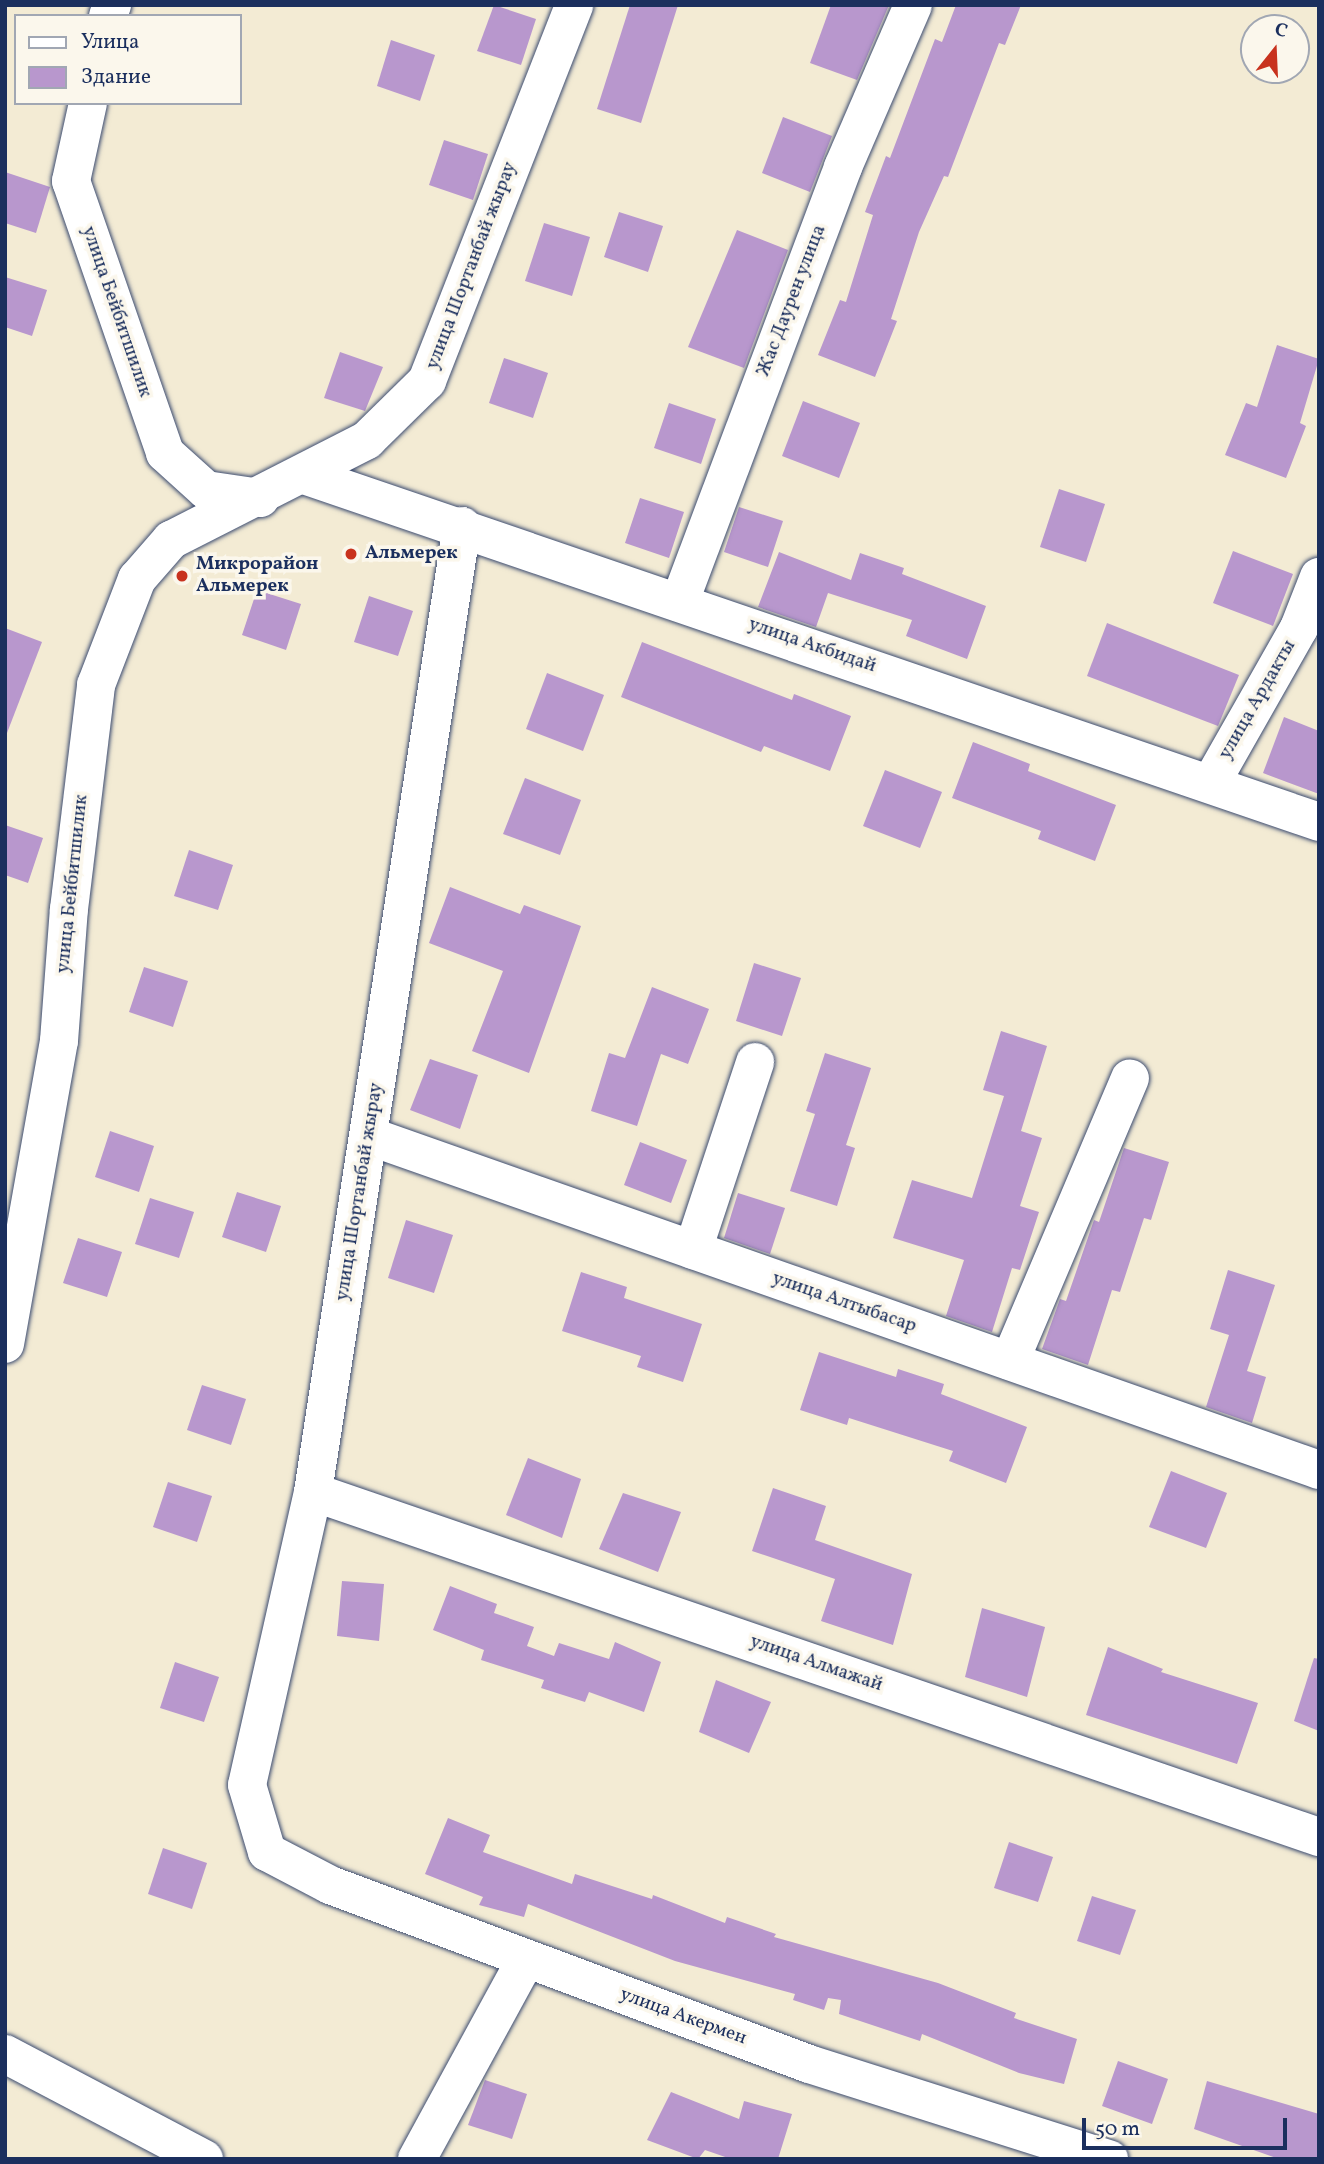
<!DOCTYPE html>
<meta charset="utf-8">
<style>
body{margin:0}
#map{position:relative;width:1324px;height:2164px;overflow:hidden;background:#f3ebd4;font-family:Vollkorn,serif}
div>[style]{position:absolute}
.building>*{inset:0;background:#b897cd}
.roads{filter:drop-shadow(0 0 2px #3b4b70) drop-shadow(0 0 2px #3b4b70)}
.minor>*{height:38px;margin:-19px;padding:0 19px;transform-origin:19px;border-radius:19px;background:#fff}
.dots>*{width:19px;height:19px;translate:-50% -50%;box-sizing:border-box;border:4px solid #fbf7ec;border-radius:50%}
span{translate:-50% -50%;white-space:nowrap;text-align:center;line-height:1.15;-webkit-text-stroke:7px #fbf7ec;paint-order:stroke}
.street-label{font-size:19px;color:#1b2f5e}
.poi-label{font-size:19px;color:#1b2f5e;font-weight:700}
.left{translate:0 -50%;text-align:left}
.frame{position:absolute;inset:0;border:7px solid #1b2f5e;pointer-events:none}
.legend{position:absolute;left:14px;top:14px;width:228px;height:91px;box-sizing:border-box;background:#fbf7ec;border:2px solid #a1a7b3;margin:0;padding:9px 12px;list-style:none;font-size:21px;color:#1b2f5e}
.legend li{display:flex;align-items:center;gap:14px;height:35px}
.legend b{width:35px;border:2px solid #a1a7b3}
.north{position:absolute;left:1240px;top:14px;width:70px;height:70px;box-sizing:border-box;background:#fbf7ec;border:2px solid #a1a7b3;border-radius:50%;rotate:18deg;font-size:19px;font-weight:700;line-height:28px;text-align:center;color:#1b2f5e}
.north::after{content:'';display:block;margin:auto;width:24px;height:32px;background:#c8321e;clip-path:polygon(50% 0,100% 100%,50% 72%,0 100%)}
.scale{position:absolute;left:1082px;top:2118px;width:205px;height:32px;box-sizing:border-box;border:4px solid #1b2f5e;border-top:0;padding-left:9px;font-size:21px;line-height:24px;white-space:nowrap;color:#1b2f5e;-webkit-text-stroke:5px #fbf7ec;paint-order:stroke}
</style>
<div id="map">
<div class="building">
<i style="clip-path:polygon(494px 5px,536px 19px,521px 65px,477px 51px)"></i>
<i style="clip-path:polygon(630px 5px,678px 5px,641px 123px,597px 109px)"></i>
<i style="clip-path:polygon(831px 5px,889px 5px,857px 80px,810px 63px)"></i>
<i style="clip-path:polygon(956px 5px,1021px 5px,1005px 45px,999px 43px,948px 177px,944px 176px,919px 232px,891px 319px,897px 321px,875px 377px,818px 355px,840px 300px,846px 302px,873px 215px,865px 212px,886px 156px,890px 158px,935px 39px,942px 42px)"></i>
<i style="clip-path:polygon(391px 40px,435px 55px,420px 101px,377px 86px)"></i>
<i style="clip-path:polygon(783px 117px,832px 136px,810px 192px,762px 173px)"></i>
<i style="clip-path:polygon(444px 140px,488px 154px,473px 200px,429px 185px)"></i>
<i style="clip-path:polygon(5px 172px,50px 187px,36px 233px,5px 223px)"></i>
<i style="clip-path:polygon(619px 212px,663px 226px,648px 272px,604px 257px)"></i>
<i style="clip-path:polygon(544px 223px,590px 237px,572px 296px,525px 281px)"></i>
<i style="clip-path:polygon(737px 230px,788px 250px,744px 368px,688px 347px)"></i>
<i style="clip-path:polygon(5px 277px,47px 290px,32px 336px,5px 327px)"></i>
<i style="clip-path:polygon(1277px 345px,1319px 359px,1300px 423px,1306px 426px,1286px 478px,1225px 455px,1246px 403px,1257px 407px)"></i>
<i style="clip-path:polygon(340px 352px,383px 367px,365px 411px,324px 398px)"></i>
<i style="clip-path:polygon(504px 358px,548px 373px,533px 418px,489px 403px)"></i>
<i style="clip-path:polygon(803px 401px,860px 423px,839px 478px,782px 456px)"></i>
<i style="clip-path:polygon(669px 403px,716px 419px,701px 464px,654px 448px)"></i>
<i style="clip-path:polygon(1059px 489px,1105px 504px,1086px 562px,1040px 547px)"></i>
<i style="clip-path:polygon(640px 498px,684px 512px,669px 558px,625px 543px)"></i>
<i style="clip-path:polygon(739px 507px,783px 521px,768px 567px,724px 552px)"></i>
<i style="clip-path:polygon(1233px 551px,1293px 574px,1273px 626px,1213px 603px)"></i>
<i style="clip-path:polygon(779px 552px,851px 580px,860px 553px,904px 568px,902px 574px,986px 606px,967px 659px,906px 636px,912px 620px,828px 593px,816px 627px,758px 607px)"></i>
<i style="clip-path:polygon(257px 590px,301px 604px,286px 650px,242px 635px)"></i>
<i style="clip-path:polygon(369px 596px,413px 611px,398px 656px,354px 642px)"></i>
<i style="clip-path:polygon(1107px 623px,1239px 675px,1218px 726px,1087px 676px)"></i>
<i style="clip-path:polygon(5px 628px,42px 642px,7px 733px,5px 733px)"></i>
<i style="clip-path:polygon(642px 642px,792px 700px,794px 694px,851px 716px,830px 771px,764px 746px,761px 752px,621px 697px)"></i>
<i style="clip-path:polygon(547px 673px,604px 695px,583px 751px,526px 729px)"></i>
<i style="clip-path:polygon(1284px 717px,1319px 731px,1319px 794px,1263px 773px)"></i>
<i style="clip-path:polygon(973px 742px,1030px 764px,1028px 771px,1116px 805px,1095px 861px,1038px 839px,1041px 831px,952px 798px)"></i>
<i style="clip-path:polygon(885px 770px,942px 792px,920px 848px,863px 826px)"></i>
<i style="clip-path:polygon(525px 778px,581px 800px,560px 855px,503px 834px)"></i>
<i style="clip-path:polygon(5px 825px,43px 838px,28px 883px,5px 875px)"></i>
<i style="clip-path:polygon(189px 850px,233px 865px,218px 910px,174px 896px)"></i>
<i style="clip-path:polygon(450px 887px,520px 914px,524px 905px,581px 926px,529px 1073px,472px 1051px,503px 971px,429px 943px)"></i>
<i style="clip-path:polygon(754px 963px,801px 978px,782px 1036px,736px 1021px)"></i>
<i style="clip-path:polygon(144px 967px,188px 981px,173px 1027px,129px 1012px)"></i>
<i style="clip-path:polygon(652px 987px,709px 1009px,688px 1064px,661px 1054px,637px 1126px,591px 1111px,609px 1053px,625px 1058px)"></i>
<i style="clip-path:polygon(1001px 1031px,1047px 1046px,1021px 1131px,1042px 1138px,1020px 1206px,1039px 1212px,1020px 1270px,1012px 1268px,992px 1332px,946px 1316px,964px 1260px,893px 1238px,912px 1180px,972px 1198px,1004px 1096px,983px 1090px)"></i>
<i style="clip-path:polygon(825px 1053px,871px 1068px,846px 1145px,855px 1148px,837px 1206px,790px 1191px,815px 1114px,806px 1111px)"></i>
<i style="clip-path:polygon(430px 1059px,478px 1075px,460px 1129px,410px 1110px)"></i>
<i style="clip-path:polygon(110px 1131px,154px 1146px,139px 1192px,95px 1177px)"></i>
<i style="clip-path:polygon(640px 1142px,687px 1160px,671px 1203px,624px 1185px)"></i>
<i style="clip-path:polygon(1124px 1148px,1169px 1162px,1151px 1220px,1144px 1218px,1120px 1292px,1112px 1290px,1088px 1365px,1042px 1349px,1060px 1299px,1066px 1301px,1094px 1220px,1099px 1222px)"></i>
<i style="clip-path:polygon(237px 1192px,281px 1206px,266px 1252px,222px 1237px)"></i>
<i style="clip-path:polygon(738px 1193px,785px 1208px,770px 1254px,724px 1238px)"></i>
<i style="clip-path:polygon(150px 1198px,194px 1212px,179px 1258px,135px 1244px)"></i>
<i style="clip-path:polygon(406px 1220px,453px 1235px,434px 1293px,388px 1278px)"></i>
<i style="clip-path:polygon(78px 1238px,122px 1252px,107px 1297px,63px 1283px)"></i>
<i style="clip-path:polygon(1228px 1270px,1275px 1285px,1247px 1371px,1266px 1377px,1252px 1423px,1206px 1407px,1229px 1335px,1210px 1329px)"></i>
<i style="clip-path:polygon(581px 1272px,627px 1287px,624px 1298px,702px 1324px,683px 1382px,637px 1367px,641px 1356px,562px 1331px)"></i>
<i style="clip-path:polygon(819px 1352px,896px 1377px,898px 1369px,944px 1384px,941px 1394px,1027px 1427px,1006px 1483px,949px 1461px,953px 1451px,849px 1418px,847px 1425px,800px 1410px)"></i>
<i style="clip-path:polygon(202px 1385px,246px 1399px,231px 1445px,187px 1430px)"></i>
<i style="clip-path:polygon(528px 1458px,581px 1479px,562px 1538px,506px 1515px)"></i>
<i style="clip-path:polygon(1171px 1471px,1227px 1493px,1206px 1548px,1149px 1527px)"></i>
<i style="clip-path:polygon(168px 1482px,212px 1496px,197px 1542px,153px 1527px)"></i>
<i style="clip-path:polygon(773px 1488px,826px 1506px,815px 1540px,912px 1574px,893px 1645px,821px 1621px,835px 1579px,752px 1551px)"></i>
<i style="clip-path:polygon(623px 1493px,681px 1512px,658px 1572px,599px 1549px)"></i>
<i style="clip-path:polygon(342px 1581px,384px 1584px,379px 1641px,337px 1636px)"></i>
<i style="clip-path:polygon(450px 1586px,497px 1604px,494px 1613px,534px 1627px,527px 1646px,554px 1656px,559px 1643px,609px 1659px,615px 1642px,661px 1662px,644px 1712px,589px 1692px,585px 1702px,541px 1688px,544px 1680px,481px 1660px,484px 1650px,433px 1630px)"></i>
<i style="clip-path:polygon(982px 1608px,1045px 1627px,1027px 1697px,965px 1677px)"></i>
<i style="clip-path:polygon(1108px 1647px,1163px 1669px,1161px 1672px,1258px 1703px,1237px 1764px,1086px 1715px)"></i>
<i style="clip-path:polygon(1314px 1658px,1319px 1659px,1319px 1731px,1294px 1721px)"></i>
<i style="clip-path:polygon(175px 1662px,219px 1677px,204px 1722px,160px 1708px)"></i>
<i style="clip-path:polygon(716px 1680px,771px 1702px,749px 1753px,699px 1732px)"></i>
<i style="clip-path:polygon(448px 1818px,490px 1835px,483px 1852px,572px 1884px,575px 1874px,652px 1899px,653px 1895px,725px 1923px,727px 1917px,776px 1934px,774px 1937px,938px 1983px,1016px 2013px,1014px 2018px,1077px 2039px,1064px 2084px,1019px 2073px,922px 2034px,920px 2041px,839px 2014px,841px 2000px,828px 1998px,824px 2010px,793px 2000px,795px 1994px,675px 1961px,528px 1904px,524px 1917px,479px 1905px,483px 1897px,425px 1874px)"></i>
<i style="clip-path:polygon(1009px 1842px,1053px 1857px,1038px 1902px,994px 1888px)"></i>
<i style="clip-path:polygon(163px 1848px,207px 1863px,192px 1909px,148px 1894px)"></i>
<i style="clip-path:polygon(1092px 1896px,1136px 1910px,1120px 1955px,1077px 1941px)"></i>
<i style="clip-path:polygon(1118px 2061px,1168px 2079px,1152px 2124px,1102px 2106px)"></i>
<i style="clip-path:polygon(485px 2080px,527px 2094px,512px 2139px,468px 2125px)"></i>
<i style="clip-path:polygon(1207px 2081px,1319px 2114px,1319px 2159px,1279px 2159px,1194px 2129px)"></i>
<i style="clip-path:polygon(671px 2092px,739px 2119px,744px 2101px,792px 2114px,778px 2159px,731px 2159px,705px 2150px,698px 2159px,647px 2140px)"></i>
</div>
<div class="roads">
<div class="minor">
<i style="left:108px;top:16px;width:12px;rotate:-70deg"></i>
<i style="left:88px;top:103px;width:80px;rotate:102.3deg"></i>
<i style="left:71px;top:181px;width:288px;rotate:70.9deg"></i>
<i style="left:165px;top:453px;width:55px;rotate:42.1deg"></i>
<i style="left:206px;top:490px;width:55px;rotate:8.4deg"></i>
<i style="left:304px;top:475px;width:1073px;rotate:18.87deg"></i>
<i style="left:462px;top:526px;width:977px;rotate:98.77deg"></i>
<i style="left:313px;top:1492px;width:300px;rotate:102.7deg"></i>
<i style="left:247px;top:1785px;width:70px;rotate:73.4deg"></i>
<i style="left:267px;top:1852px;width:71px;rotate:27.6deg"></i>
<i style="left:330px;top:1885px;width:511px;rotate:20.49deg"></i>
<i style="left:809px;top:2064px;width:315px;rotate:17.6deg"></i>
<i style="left:680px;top:601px;width:464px;rotate:-69.4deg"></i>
<i style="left:843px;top:167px;width:176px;rotate:-66.6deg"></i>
<i style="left:1211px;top:783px;width:178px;rotate:-60.4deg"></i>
<i style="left:1299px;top:628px;width:55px;rotate:-68.6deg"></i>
<i style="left:369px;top:1136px;width:1007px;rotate:19.37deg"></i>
<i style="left:693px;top:1250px;width:198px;rotate:-71.7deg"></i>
<i style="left:5px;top:1344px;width:308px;rotate:-79.9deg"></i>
<i style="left:59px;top:1041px;width:132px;rotate:-85.7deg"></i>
<i style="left:69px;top:909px;width:226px;rotate:-83.1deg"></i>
<i style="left:96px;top:685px;width:114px;rotate:-68.9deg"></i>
<i style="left:137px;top:579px;width:52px;rotate:-48.9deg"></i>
<i style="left:171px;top:540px;width:220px;rotate:-27deg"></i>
<i style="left:367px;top:440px;width:84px;rotate:-44.5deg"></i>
<i style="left:427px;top:381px;width:404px;rotate:-68.6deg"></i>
<i style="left:1010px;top:1361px;width:307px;rotate:-67deg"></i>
<i style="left:313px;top:1492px;width:1064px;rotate:18.93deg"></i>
<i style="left:5px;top:2054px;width:225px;rotate:27.8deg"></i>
<i style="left:417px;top:2159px;width:228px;rotate:-61.4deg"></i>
</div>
</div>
<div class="dots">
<i style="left:351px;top:554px;background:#c8321e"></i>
<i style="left:182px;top:576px;background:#c8321e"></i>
</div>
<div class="street-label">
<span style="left:472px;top:266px;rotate:-69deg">улица Шортанбай жырау</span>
<span style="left:792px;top:301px;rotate:-69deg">Жас Даурен улица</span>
<span style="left:116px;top:312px;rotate:71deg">улица Бейбитшилик</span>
<span style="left:812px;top:646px;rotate:19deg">улица Акбидай</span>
<span style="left:1258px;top:700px;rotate:-60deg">улица Ардакты</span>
<span style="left:73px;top:884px;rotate:-84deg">улица Бейбитшилик</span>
<span style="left:360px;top:1192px;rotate:-81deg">улица Шортанбай жырау</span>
<span style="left:844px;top:1303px;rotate:19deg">улица Алтыбасар</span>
<span style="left:816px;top:1664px;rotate:19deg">улица Алмажай</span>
<span style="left:683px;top:2017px;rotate:20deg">улица Акермен</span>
</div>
<div class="poi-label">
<span class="left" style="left:365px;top:554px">Альмерек</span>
<span class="left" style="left:196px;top:576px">Микрорайон<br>Альмерек</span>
</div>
<div class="frame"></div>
<ul class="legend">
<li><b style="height:9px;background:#fff"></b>Улица</li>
<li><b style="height:19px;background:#b897cd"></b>Здание</li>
</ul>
<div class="north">С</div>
<div class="scale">50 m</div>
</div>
